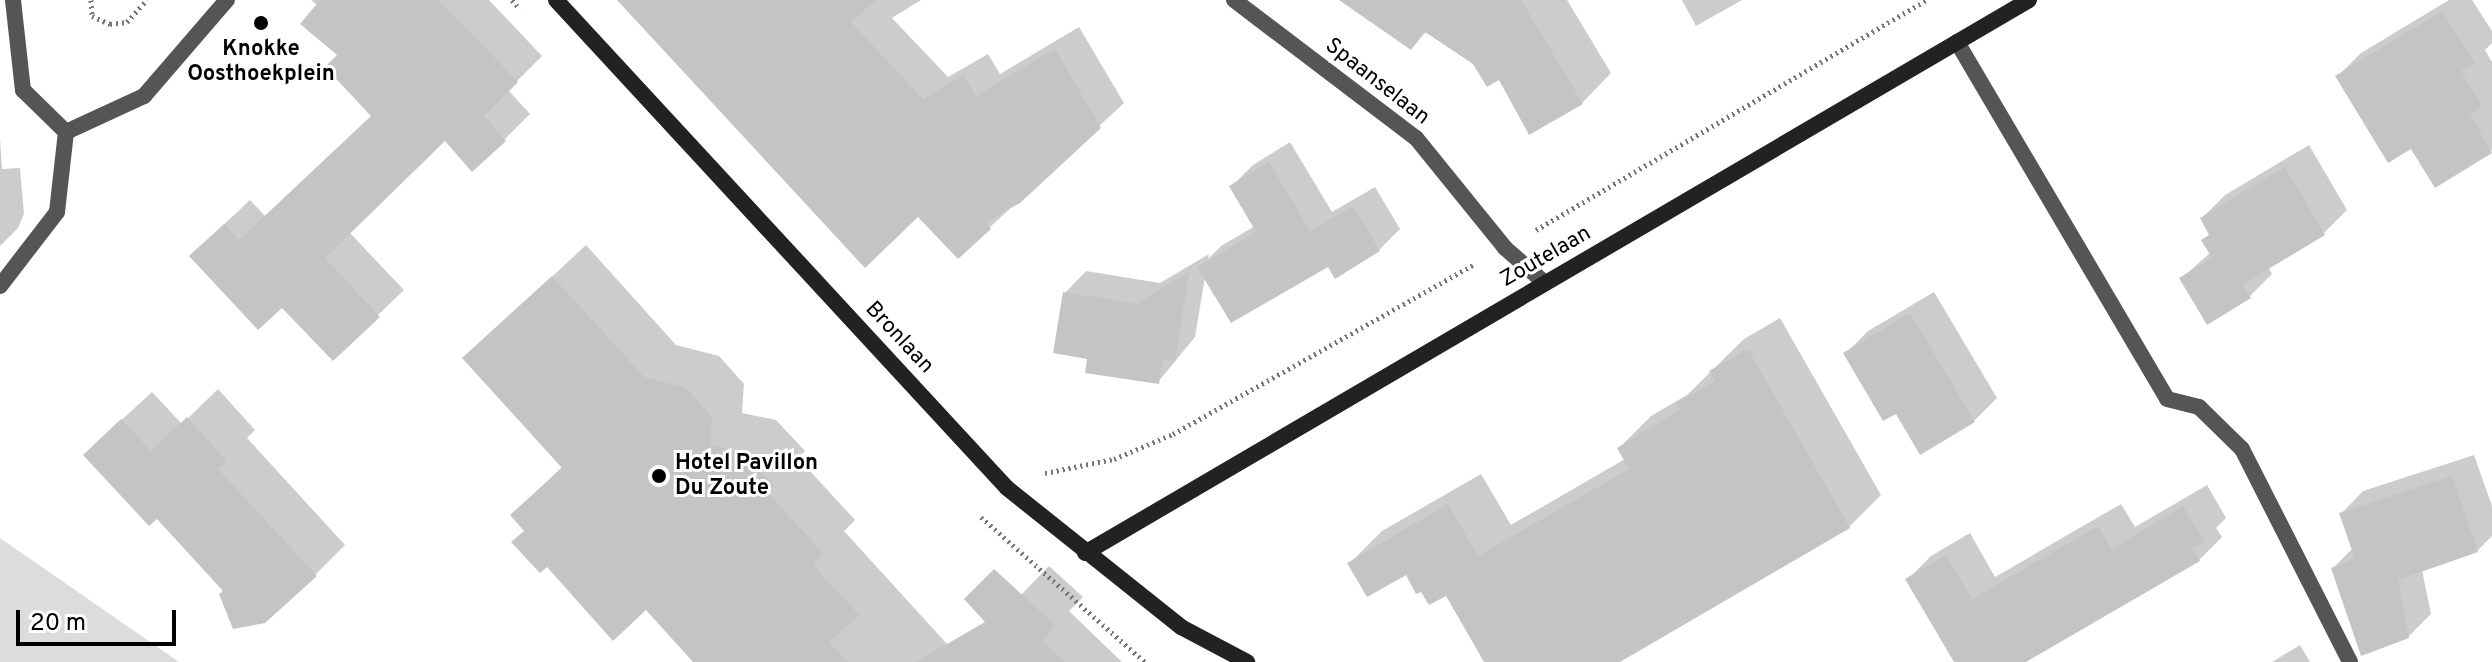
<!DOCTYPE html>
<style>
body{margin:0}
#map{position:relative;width:2492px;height:662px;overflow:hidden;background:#fff;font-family:Overpass,sans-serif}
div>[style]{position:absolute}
.green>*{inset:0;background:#dcdcdc}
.shadow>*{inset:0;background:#0003}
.building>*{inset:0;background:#c4c4c4}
.path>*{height:5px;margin-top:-2.5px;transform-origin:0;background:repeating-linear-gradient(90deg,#777 0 2px,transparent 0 6px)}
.lane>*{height:16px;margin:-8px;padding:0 8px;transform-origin:8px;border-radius:8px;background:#555}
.street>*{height:16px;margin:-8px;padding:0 8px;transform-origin:8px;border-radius:8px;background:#555}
.secondary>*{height:16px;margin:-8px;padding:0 8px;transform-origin:8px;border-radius:8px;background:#222}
.dots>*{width:22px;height:22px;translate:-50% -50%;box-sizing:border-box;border:4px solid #fff;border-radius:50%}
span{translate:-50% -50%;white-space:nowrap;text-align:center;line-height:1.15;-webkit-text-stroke:6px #fff;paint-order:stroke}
.poi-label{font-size:22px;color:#000;font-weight:700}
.left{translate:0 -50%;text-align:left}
.street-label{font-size:22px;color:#000}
.scale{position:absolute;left:16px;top:610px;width:160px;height:36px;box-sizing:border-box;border:4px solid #000;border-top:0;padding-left:10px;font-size:24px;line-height:28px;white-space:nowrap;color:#000;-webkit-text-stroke:6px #fff;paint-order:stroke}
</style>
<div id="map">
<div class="green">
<i style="clip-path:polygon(0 538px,179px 662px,0 662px)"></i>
</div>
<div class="shadow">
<i style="clip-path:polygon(311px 0,489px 0,542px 56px,508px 90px,530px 114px,505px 139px,445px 138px,349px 232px,404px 290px,333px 358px,217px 231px,250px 200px,265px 216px,373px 116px,318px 6px)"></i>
<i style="clip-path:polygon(620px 0,921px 0,892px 18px,948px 77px,988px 54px,1000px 74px,1079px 27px,1124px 103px,989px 228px,918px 214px)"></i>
<i style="clip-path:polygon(1360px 0,1567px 0,1611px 73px,1582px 103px,1500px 78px,1427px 31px,1410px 48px)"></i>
<i style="clip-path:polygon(1682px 0,1742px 0,1696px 26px)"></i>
<i style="clip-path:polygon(2449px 0,2472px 0,2492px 31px,2492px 43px,2485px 50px,2492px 62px,2492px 150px,2436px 185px,2412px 146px,2338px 76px,2361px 53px)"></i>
<i style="clip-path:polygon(0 138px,2px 169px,20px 168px,24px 214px,18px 228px,0 246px)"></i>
<i style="clip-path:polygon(1290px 142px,1332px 212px,1375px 187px,1400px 229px,1379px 250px,1329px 264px,1205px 277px,1195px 337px,1158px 382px,1089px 357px,1065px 293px,1086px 271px,1160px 283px,1209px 254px,1208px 259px,1221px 246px,1255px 226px,1232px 186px,1253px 165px)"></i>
<i style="clip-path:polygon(2309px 145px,2347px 210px,2324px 233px,2268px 267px,2272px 274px,2249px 297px,2182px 278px,2211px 252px,2204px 240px,2211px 233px,2202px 218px,2225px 195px)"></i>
<i style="clip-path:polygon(586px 245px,676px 345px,719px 356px,744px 384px,742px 413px,776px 420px,805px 451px,798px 458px,855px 520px,844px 531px,947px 644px,929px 662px,696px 662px,646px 608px,526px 530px,512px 515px,563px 466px,465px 358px)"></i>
<i style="clip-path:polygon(1934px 292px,1997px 398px,1974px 421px,1896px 411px,1845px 354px,1868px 331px)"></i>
<i style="clip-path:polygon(1780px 318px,1881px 495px,1849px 527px,1616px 662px,1486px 662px,1447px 593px,1407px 572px,1350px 563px,1382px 531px,1481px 474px,1511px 525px,1625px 459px,1619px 448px,1651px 416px,1687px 395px,1744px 339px)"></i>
<i style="clip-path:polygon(218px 389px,255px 430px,247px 438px,345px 545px,315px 575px,225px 590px,115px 426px,152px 392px,182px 424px)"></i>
<i style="clip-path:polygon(2474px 455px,2492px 506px,2492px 536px,2477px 551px,2422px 570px,2431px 614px,2408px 637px,2333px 568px,2353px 548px,2341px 514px,2363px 491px)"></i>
<i style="clip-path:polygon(2207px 485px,2226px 518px,2216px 528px,2222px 537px,2199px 560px,2024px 662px,1957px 662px,1908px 579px,1931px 556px,1970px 533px,1995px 577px,2121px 504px,2135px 527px)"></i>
<i style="clip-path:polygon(1049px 566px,1083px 597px,1069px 611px,1122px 662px,986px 662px,1022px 594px)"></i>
<i style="clip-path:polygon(2300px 645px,2310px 662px,2272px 662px)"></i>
</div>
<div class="building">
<i style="clip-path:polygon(320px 0,439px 0,518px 82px,484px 116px,506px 141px,472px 172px,445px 141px,325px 258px,380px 317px,333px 361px,282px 308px,258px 330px,189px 256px,224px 224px,239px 240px,371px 116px,325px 67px,337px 55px,300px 24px)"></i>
<i style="clip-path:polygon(617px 0,876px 0,851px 22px,923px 99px,964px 75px,976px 96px,1055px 49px,1101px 128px,1020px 203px,986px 222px,991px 229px,958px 259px,918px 217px,865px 268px)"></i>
<i style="clip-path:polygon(1339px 0,1521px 0,1583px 104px,1529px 135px,1499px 80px,1487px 87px,1473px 64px,1425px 32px,1411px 50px)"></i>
<i style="clip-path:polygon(2442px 11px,2475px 63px,2461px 71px,2482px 106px,2470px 114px,2492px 153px,2435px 188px,2411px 149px,2388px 163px,2335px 76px)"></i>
<i style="clip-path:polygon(1269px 162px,1310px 231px,1353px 206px,1380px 251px,1335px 279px,1328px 267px,1231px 323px,1197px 267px,1256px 232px,1229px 186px)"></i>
<i style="clip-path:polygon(2285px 167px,2325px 235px,2242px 285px,2251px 298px,2207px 325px,2179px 278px,2212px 258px,2201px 240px,2209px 235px,2200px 218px)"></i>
<i style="clip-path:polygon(1189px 272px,1175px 361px,1163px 359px,1159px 384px,1085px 373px,1087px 359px,1053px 353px,1063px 292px,1137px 304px)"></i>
<i style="clip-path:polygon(552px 276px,644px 377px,686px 388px,712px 417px,710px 445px,743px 452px,774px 485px,767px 492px,824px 554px,813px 565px,859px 615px,829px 642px,848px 662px,693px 662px,646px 610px,613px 641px,547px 567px,540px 573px,511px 542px,524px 531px,510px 515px,562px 468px,462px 358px)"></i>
<i style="clip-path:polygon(1910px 313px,1975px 422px,1920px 455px,1896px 414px,1883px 421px,1843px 353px)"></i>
<i style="clip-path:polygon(1748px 349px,1850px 528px,1620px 662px,1484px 662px,1446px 596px,1429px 605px,1421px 592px,1416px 594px,1406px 575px,1367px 597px,1347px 563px,1448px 504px,1478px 556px,1629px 469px,1617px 448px,1680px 410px,1676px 404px,1715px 381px,1709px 371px)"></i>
<i style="clip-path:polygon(187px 417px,227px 461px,218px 469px,317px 576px,265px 623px,233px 629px,219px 594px,223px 591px,157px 519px,149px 526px,83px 455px,121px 419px,151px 451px)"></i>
<i style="clip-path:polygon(2452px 476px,2478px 552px,2398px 580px,2409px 638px,2361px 656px,2331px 568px,2355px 559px,2339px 513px)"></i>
<i style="clip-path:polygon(2183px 506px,2205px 542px,2192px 549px,2200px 561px,2026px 662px,1954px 662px,1905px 579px,1946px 555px,1972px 599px,2098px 526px,2112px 549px)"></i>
<i style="clip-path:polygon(994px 569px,1056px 626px,1042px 641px,1065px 662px,916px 662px,985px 622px,964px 599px)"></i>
</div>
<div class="path">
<i style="left:91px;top:0;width:16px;rotate:86deg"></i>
<i style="left:92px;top:16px;width:20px;rotate:24deg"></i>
<i style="left:110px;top:24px;width:17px;rotate:-7deg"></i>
<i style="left:127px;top:22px;width:30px;rotate:-48deg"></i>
<i style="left:512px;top:0;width:12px;rotate:48deg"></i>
<i style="left:1536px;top:230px;width:454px;rotate:-30.5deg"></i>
<i style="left:1045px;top:473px;width:70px;rotate:-11.5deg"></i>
<i style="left:1114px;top:459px;width:64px;rotate:-23deg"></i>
<i style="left:1173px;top:434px;width:347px;rotate:-29.4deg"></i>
<i style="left:981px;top:517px;width:219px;rotate:41.5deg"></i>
</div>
<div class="lane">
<i style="left:1957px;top:42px;width:414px;rotate:59.5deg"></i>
<i style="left:2167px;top:399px;width:33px;rotate:14deg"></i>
<i style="left:2199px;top:407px;width:60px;rotate:44.3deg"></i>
<i style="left:2242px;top:449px;width:239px;rotate:63.1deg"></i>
</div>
<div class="street">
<i style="left:13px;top:0;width:91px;rotate:83.7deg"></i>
<i style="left:23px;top:90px;width:60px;rotate:44.3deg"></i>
<i style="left:1234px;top:0;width:228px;rotate:37.2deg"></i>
<i style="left:1416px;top:138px;width:141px;rotate:51deg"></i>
<i style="left:1505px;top:248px;width:53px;rotate:41.2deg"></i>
<i style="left:66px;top:132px;width:86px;rotate:-24.8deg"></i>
<i style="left:144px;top:96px;width:127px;rotate:-49.2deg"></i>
<i style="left:0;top:286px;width:93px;rotate:-52.4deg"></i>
<i style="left:57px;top:212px;width:81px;rotate:-83.6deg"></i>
</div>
<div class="secondary">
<i style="left:556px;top:0;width:664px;rotate:47.26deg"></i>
<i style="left:1007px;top:488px;width:223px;rotate:38.6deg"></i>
<i style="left:1181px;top:627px;width:75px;rotate:27.9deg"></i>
<i style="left:1085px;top:553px;width:1094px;rotate:-30.36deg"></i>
</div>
<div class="dots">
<i style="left:261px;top:23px;background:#000"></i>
<i style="left:659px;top:476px;background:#000"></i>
</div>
<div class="poi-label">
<span style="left:261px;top:62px">Knokke<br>Oosthoekplein</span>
<span class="left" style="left:675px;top:476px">Hotel Pavillon<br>Du Zoute</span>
</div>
<div class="street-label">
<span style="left:1377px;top:82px;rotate:38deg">Spaanselaan</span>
<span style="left:1546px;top:257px;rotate:-30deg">Zoutelaan</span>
<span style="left:899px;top:338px;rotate:47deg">Bronlaan</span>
</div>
<div class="scale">20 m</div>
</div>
